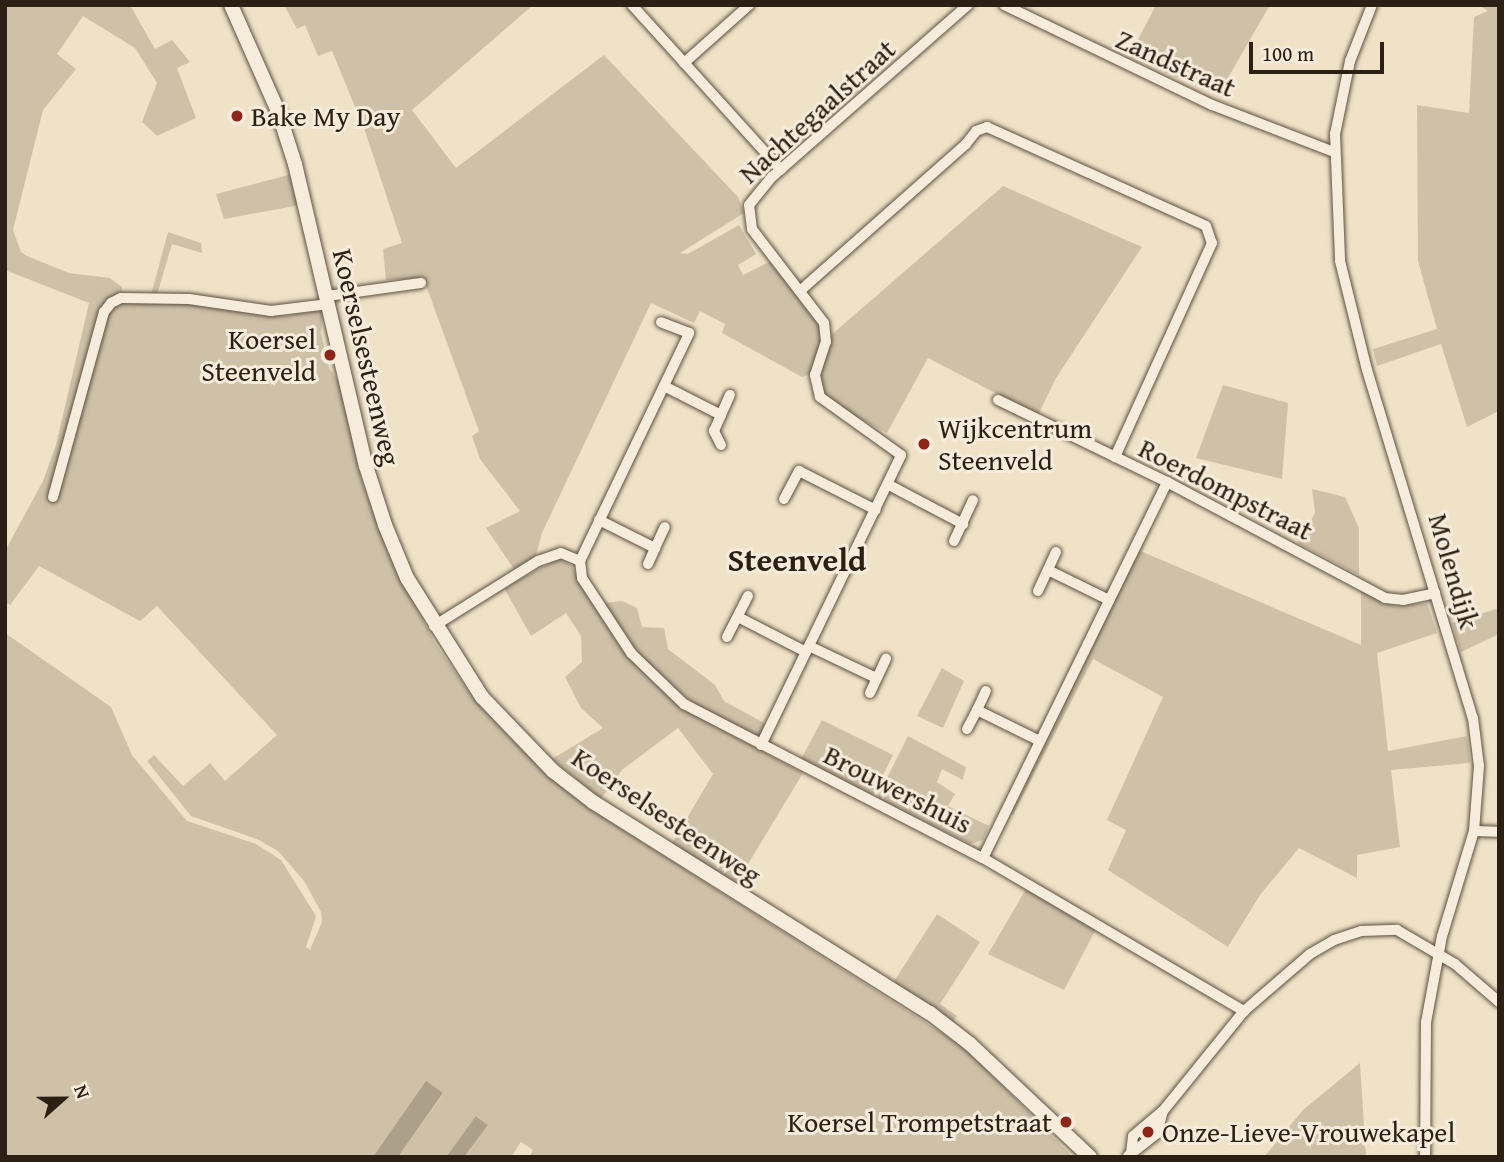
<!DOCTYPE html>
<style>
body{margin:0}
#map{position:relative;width:1504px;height:1162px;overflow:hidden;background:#f0e2c7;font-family:"Gentium Book Plus",serif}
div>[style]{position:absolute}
.green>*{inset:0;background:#cfc1a8}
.water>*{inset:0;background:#ada08a}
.roads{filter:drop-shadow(0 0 2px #5d5040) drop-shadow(0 0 2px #5d5040)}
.street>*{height:10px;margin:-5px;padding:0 5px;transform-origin:5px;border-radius:5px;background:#f5ecdb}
.secondary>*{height:14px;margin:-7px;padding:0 7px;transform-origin:7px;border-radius:7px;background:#f5ecdb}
.dots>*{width:19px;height:19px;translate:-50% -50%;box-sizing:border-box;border:4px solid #f5ecdb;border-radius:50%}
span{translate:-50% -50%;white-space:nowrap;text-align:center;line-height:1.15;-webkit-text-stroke:6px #f5ecdb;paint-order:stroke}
.street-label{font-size:28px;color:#2c1f13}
.poi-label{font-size:28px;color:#2c1f13}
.left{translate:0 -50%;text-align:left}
.right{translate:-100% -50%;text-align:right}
.quarter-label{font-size:32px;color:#2c1f13;font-weight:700}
.frame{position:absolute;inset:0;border:7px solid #2c1f13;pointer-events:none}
.north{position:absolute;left:28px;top:1064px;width:70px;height:70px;-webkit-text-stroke:5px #f5ecdb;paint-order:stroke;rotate:69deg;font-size:19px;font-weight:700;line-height:28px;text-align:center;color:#2c1f13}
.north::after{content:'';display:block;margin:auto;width:24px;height:32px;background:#2c1f13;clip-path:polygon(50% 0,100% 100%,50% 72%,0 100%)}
.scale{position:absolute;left:1249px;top:42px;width:135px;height:32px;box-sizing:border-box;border:4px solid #2c1f13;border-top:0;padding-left:9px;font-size:21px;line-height:24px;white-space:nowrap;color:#2c1f13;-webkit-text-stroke:5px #f5ecdb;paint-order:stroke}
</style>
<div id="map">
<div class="green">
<i style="clip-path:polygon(5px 5px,130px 5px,155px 49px,172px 40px,190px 62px,177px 68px,196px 118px,157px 136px,142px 122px,157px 83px,135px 48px,83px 16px,57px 54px,76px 69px,43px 110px,13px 230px,21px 252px,27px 256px,69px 273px,110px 278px,122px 287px,122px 294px,108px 299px,100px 312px,70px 451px,107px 314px,113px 306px,122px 302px,190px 303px,285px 316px,323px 310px,321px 333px,329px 368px,339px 382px,363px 485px,387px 551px,435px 643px,472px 697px,513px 741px,612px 823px,964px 1047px,1073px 1157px,529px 1157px,533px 1150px,521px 1142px,511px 1157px,464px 1157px,488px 1125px,477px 1116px,446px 1157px,398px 1157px,443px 1094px,427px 1082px,373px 1157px,5px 1157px,5px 633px,111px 707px,132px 755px,187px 821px,256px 844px,281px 860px,316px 916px,306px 947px,310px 950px,322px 922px,321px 912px,304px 881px,278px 851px,257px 839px,191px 816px,147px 761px,154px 755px,183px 786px,210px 763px,225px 781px,277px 735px,157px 606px,140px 621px,39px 566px,10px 605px,5px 602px,5px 551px,43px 481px,56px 445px,89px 303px,5px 270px)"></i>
<i style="clip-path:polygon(284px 5px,533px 5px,412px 110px,456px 168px,604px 55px,738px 197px,744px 213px,680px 253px,688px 254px,739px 225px,756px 254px,738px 265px,743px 275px,773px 260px,820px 321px,823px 339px,812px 374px,802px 377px,722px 333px,725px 324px,700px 311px,694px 323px,651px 303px,542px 533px,535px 559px,516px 572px,486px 528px,520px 511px,480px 459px,472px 436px,479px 431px,427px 288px,421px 278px,386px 280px,383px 249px,402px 243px,365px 131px,332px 51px,318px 56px,305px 25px,297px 29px)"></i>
<i style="clip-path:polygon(1156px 5px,1270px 5px,1218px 95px,1129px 57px)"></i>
<i style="clip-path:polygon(1479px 5px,1499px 5px,1499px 411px,1467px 427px,1441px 344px,1377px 366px,1373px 349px,1437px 329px,1418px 261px,1417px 105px,1469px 113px,1474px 17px,1488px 11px)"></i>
<i style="clip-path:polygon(292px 174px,300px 205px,224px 219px,216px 194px)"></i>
<i style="clip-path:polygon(1003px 186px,1142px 247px,1056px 378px,1038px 415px,928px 358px,887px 433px,832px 404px,821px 391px,820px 372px,830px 336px)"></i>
<i style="clip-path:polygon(168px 232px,201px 243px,202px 253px,172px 244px,157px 295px,151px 295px)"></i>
<i style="clip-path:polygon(1223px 385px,1288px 403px,1282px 479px,1196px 458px)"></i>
<i style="clip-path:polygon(1312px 489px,1345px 497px,1359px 528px,1359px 575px,1298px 543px,1315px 513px)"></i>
<i style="clip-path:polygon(1138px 550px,1361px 645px,1361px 590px,1395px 606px,1427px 603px,1437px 633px,1377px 653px,1388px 751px,1467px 736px,1470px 763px,1391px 770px,1400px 847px,1357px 855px,1357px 878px,1299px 848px,1260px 895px,1228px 947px,1108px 870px,1126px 830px,1107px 820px,1163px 697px,1093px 659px,1013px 815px,1009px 813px)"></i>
<i style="clip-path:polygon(559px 558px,571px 566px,605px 622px,654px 683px,684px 709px,803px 773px,736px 884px,671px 845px,713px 774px,678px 728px,622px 770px,601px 799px,552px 759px,603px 728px,581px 708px,565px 677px,582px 662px,581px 636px,566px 613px,531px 636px,504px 588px)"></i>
<i style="clip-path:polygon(622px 601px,637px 608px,642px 627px,664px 628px,668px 649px,715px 685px,724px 701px,766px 724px,761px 735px,751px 735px,697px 705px,662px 679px,634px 649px,604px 603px)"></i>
<i style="clip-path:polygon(1499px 608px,1499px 634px,1461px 652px,1452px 623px)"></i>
<i style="clip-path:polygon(942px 668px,964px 681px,943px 728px,917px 716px)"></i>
<i style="clip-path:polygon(822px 720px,893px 755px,873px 795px,801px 759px)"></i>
<i style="clip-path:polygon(908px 736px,966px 767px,963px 780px,942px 769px,937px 782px,955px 794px,948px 806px,989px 826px,983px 840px,970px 844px,877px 798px)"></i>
<i style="clip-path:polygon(1026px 889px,1096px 929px,1064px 990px,988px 954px)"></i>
<i style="clip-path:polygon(937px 914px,980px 942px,940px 1004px,957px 1016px,953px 1022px,893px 983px)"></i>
<i style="clip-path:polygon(1360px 1063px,1366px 1157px,1264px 1157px,1303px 1110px)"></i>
</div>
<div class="water">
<i style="clip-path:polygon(426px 1081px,443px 1093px,398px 1157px,373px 1157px)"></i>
<i style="clip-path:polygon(476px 1116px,488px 1125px,464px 1157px,446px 1157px)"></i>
</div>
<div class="roads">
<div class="street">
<i style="left:632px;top:5px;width:222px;rotate:47.9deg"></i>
<i style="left:1004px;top:5px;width:231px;rotate:25.7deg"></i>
<i style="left:1212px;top:105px;width:131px;rotate:21.1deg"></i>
<i style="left:1372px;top:5px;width:60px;rotate:111.4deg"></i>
<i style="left:1350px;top:61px;width:75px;rotate:101.6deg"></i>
<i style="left:1335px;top:134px;width:127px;rotate:87.7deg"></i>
<i style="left:1340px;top:261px;width:112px;rotate:76.1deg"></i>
<i style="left:1367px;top:370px;width:364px;rotate:73.1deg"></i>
<i style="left:1473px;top:718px;width:48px;rotate:82.9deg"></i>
<i style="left:1479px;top:766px;width:65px;rotate:94.4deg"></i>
<i style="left:1474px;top:831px;width:110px;rotate:106.9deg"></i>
<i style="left:1442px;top:936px;width:87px;rotate:100.5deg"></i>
<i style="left:1426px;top:1022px;width:135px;rotate:90.4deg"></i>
<i style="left:684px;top:63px;width:87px;rotate:-41.7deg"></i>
<i style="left:801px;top:290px;width:220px;rotate:-41.5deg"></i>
<i style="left:966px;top:144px;width:16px;rotate:-52deg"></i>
<i style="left:976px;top:131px;width:12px;rotate:-20deg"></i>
<i style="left:987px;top:127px;width:240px;rotate:24.3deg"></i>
<i style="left:1206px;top:226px;width:18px;rotate:71deg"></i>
<i style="left:1212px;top:243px;width:235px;rotate:114.4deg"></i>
<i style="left:327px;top:296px;width:95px;rotate:-7.9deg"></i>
<i style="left:664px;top:386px;width:64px;rotate:27deg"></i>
<i style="left:721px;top:415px;width:22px;rotate:-66deg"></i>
<i style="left:998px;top:400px;width:188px;rotate:25.9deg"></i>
<i style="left:1167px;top:482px;width:247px;rotate:28deg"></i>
<i style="left:1385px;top:598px;width:18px;rotate:6deg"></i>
<i style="left:1403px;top:600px;width:33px;rotate:-12deg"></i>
<i style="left:721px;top:445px;width:16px;rotate:-117deg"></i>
<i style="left:714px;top:431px;width:17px;rotate:-66deg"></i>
<i style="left:889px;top:485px;width:84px;rotate:27.8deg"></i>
<i style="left:53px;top:497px;width:192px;rotate:-74.6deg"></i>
<i style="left:104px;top:312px;width:11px;rotate:-52deg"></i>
<i style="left:111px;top:303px;width:11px;rotate:-27deg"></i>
<i style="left:121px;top:298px;width:68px;rotate:0.8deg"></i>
<i style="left:189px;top:299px;width:83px;rotate:8.3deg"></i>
<i style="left:271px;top:311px;width:58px;rotate:-6.9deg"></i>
<i style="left:784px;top:499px;width:32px;rotate:-62deg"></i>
<i style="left:799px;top:471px;width:86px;rotate:26.9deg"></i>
<i style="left:599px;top:520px;width:63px;rotate:26.6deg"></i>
<i style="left:655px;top:548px;width:23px;rotate:-65deg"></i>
<i style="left:954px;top:541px;width:45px;rotate:-65.1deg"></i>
<i style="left:580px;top:561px;width:17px;rotate:83deg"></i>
<i style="left:582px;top:578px;width:90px;rotate:56.8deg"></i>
<i style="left:631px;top:653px;width:74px;rotate:43.9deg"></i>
<i style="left:684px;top:704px;width:336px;rotate:27.3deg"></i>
<i style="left:983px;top:858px;width:303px;rotate:30.4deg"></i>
<i style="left:648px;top:564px;width:17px;rotate:-66deg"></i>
<i style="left:1048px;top:570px;width:68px;rotate:26.2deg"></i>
<i style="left:1038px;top:591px;width:43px;rotate:-65.2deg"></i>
<i style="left:738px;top:617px;width:76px;rotate:27.2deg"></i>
<i style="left:434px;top:626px;width:123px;rotate:-32deg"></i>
<i style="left:538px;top:561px;width:24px;rotate:-19deg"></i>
<i style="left:561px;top:553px;width:21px;rotate:23deg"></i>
<i style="left:580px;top:561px;width:253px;rotate:-64.4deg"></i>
<i style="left:689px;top:333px;width:30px;rotate:-159deg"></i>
<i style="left:727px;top:637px;width:46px;rotate:-62.9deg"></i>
<i style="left:809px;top:646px;width:74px;rotate:25.5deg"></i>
<i style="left:870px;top:693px;width:38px;rotate:-65deg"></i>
<i style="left:977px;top:710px;width:21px;rotate:-65deg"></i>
<i style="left:967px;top:729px;width:21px;rotate:-62deg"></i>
<i style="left:977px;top:710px;width:70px;rotate:26.2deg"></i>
<i style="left:761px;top:745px;width:322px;rotate:-64.2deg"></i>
<i style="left:901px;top:455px;width:100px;rotate:-144.4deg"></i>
<i style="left:820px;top:397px;width:23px;rotate:-103deg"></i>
<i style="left:815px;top:375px;width:35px;rotate:-72deg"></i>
<i style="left:826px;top:342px;width:19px;rotate:-96deg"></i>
<i style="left:824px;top:323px;width:118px;rotate:-127.5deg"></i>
<i style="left:752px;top:229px;width:24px;rotate:-97deg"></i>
<i style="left:749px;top:205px;width:36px;rotate:-51deg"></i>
<i style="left:772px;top:177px;width:261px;rotate:-41.3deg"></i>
<i style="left:1474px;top:831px;width:25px;rotate:2deg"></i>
<i style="left:983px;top:858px;width:419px;rotate:-63.9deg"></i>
<i style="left:1131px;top:1153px;width:17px;rotate:-83deg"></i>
<i style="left:1133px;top:1136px;width:39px;rotate:-40deg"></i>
<i style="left:1163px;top:1111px;width:129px;rotate:-51deg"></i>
<i style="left:1244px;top:1011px;width:87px;rotate:-40.8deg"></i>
<i style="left:1310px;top:954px;width:28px;rotate:-30deg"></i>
<i style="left:1334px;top:940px;width:28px;rotate:-18deg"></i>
<i style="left:1361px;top:931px;width:36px;rotate:-2deg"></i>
<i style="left:1397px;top:930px;width:67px;rotate:30.4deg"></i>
<i style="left:1455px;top:964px;width:58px;rotate:40.8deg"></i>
<i style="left:1128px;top:1156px;width:37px;rotate:-38deg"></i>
<i style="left:1157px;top:1133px;width:23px;rotate:-75deg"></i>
</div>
<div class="secondary">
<i style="left:231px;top:5px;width:116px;rotate:66.1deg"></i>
<i style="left:278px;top:111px;width:56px;rotate:72.2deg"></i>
<i style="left:295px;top:164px;width:310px;rotate:76.8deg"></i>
<i style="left:366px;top:466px;width:62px;rotate:72.1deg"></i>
<i style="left:385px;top:525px;width:57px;rotate:67.5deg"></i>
<i style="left:407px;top:578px;width:141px;rotate:57.8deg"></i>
<i style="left:482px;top:697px;width:103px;rotate:46.2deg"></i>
<i style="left:553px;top:771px;width:51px;rotate:37.8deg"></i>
<i style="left:593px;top:802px;width:398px;rotate:32.1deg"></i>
<i style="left:930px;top:1013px;width:51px;rotate:37.8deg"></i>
<i style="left:970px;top:1044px;width:165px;rotate:43.3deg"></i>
</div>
</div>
<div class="dots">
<i style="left:237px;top:116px;background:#8f2418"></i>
<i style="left:330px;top:355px;background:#8f2418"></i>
<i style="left:924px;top:444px;background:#8f2418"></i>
<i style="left:1066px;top:1122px;background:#8f2418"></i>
<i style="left:1148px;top:1132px;background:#8f2418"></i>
</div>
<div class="street-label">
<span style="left:1176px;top:63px;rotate:24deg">Zandstraat</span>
<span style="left:817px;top:111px;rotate:-42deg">Nachtegaalstraat</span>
<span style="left:367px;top:357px;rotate:77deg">Koerselsesteenweg</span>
<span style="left:1226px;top:489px;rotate:27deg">Roerdompstraat</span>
<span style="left:1454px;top:571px;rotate:74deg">Molendijk</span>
<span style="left:898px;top:789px;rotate:27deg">Brouwershuis</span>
<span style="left:667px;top:816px;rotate:34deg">Koerselsesteenweg</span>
</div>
<div class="poi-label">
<span class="left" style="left:251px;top:116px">Bake My Day</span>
<span class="right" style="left:316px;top:355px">Koersel<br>Steenveld</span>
<span class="left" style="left:938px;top:444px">Wijkcentrum<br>Steenveld</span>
<span class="right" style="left:1052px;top:1122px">Koersel Trompetstraat</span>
<span class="left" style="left:1162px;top:1132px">Onze-Lieve-Vrouwekapel</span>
</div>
<div class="quarter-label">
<span style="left:797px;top:560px">Steenveld</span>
</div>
<div class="frame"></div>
<div class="north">N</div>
<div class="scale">100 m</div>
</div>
